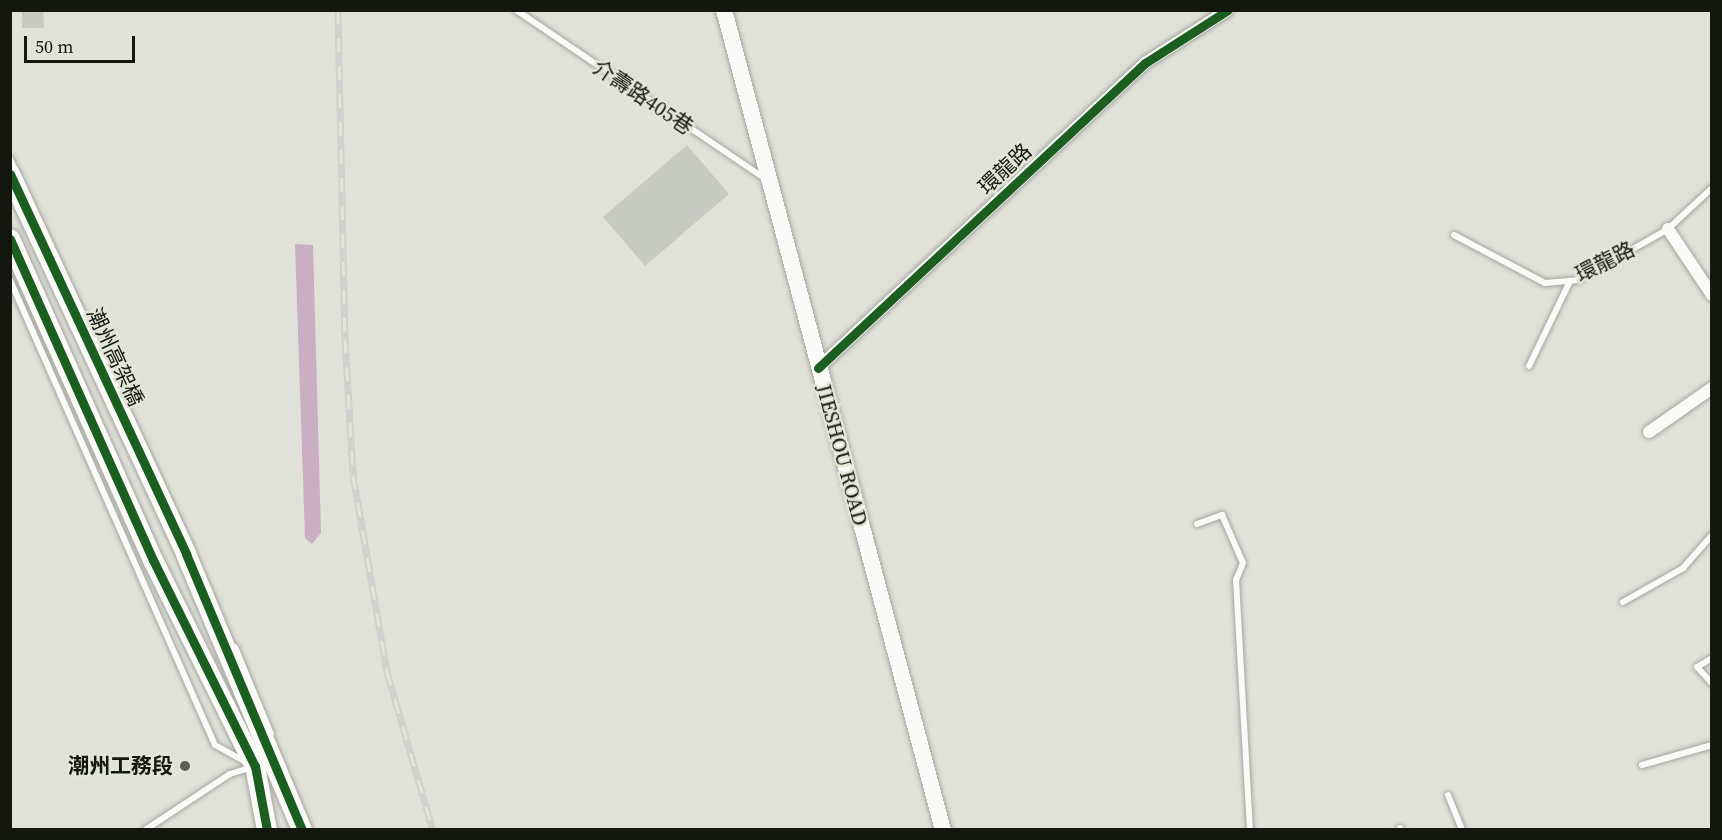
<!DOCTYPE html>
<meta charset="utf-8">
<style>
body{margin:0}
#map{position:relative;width:1722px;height:840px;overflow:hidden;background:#e0e2da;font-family:"Source Serif 4","Noto Sans TC",serif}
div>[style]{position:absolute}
.water>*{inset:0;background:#caaec1}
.building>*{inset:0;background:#c7c9c3}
.roads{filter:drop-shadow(0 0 2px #a4a69f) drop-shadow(0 0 2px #a4a69f)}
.service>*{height:6px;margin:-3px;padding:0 3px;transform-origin:3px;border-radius:3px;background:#fafbf9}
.minor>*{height:12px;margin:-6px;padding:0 6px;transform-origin:6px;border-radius:6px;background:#fafbf9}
.secondary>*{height:16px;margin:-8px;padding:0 8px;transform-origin:8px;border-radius:8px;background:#fafbf9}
.primary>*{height:20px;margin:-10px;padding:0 10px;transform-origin:10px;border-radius:10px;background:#fafbf9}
.rail>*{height:7px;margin-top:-3.5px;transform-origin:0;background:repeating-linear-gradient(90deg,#e1e6d6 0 14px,#d0d0ce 0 28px);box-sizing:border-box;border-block:2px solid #d0d0ce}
.cycleway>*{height:9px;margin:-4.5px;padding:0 4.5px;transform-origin:4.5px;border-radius:4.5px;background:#1b5e20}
.dots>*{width:16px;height:16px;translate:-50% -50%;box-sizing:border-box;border:3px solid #e1e6d6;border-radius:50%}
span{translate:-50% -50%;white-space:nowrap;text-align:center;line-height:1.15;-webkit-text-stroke:5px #e1e6d6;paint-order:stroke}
.street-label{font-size:21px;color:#141610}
.poi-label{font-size:21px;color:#141610;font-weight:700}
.right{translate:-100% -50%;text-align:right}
.frame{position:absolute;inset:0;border:12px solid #141610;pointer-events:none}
.scale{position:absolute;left:24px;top:36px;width:111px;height:27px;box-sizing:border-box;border:3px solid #141610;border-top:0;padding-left:8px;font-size:18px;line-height:21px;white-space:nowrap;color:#141610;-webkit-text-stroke:4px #e1e6d6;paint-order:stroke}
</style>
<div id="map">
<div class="water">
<i style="clip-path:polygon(295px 244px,313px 245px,321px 533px,312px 544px,305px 538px)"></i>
</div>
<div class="building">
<i style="clip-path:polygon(22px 10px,43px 10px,44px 28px,22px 28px)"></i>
<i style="clip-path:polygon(687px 145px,729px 194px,645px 266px,603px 217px)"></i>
</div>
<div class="roads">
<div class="service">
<i style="left:516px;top:10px;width:300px;rotate:34.1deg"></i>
<i style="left:10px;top:159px;width:14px;rotate:65deg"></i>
<i style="left:1454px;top:235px;width:103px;rotate:27.8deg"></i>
<i style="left:1545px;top:283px;width:33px;rotate:-5deg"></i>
<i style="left:1578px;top:280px;width:103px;rotate:-29.5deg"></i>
<i style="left:1668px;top:229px;width:60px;rotate:-43deg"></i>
<i style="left:10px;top:280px;width:508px;rotate:66.21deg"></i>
<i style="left:215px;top:745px;width:35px;rotate:29deg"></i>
<i style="left:1529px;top:366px;width:94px;rotate:-64.2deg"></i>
<i style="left:1197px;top:524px;width:27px;rotate:-20deg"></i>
<i style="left:1222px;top:515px;width:52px;rotate:66.4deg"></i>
<i style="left:1243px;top:563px;width:18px;rotate:112deg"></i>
<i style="left:1236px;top:580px;width:250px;rotate:86.8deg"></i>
<i style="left:1623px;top:602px;width:69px;rotate:-29.5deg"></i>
<i style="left:1683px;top:568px;width:44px;rotate:-48.7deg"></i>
<i style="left:235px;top:647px;width:94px;rotate:67.5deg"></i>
<i style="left:1712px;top:658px;width:17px;rotate:149deg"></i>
<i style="left:1697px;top:667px;width:22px;rotate:47deg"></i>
<i style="left:1642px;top:765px;width:73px;rotate:-15.9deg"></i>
<i style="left:1448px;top:795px;width:38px;rotate:68deg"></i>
<i style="left:145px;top:830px;width:102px;rotate:-33.4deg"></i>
<i style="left:230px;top:774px;width:24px;rotate:-17deg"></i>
<i style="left:1400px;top:830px;width:2px;rotate:-90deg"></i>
</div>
<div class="minor">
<i style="left:1668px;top:229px;width:79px;rotate:56.3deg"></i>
<i style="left:818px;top:368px;width:447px;rotate:-43deg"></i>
<i style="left:1145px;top:63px;width:98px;rotate:-32.6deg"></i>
<i style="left:1649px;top:432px;width:77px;rotate:-34.9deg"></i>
</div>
<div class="secondary">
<i style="left:724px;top:10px;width:849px;rotate:75.05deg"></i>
</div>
<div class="primary">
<i style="left:10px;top:174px;width:419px;rotate:65.1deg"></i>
<i style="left:186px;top:554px;width:299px;rotate:67.2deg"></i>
<i style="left:10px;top:239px;width:351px;rotate:66deg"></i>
<i style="left:153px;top:560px;width:230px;rotate:63.7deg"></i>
<i style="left:255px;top:766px;width:65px;rotate:79.4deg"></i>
</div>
</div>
<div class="rail">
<i style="left:338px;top:10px;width:329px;rotate:88.8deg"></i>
<i style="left:345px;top:339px;width:136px;rotate:86.6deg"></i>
<i style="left:353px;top:475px;width:200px;rotate:80.2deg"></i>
<i style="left:387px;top:672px;width:165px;rotate:73.8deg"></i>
</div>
<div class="cycleway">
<i style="left:10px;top:174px;width:419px;rotate:65.1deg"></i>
<i style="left:186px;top:554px;width:299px;rotate:67.2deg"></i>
<i style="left:10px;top:239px;width:351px;rotate:66deg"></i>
<i style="left:153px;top:560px;width:230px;rotate:63.7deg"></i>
<i style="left:255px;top:766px;width:65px;rotate:79.4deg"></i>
<i style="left:818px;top:368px;width:447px;rotate:-43deg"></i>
<i style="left:1145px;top:63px;width:98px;rotate:-32.6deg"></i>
</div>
<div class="dots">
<i style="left:185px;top:766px;background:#5b5d57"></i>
</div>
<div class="street-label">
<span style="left:643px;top:97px;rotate:34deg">介壽路405巷</span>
<span style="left:1005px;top:169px;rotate:-43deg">環龍路</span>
<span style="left:1605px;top:262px;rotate:-27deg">環龍路</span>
<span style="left:115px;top:357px;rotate:65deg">潮州高架橋</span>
<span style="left:842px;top:455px;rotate:75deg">JIESHOU ROAD</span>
</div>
<div class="poi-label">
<span class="right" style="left:173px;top:766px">潮州工務段</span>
</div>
<div class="frame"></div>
<div class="scale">50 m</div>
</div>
